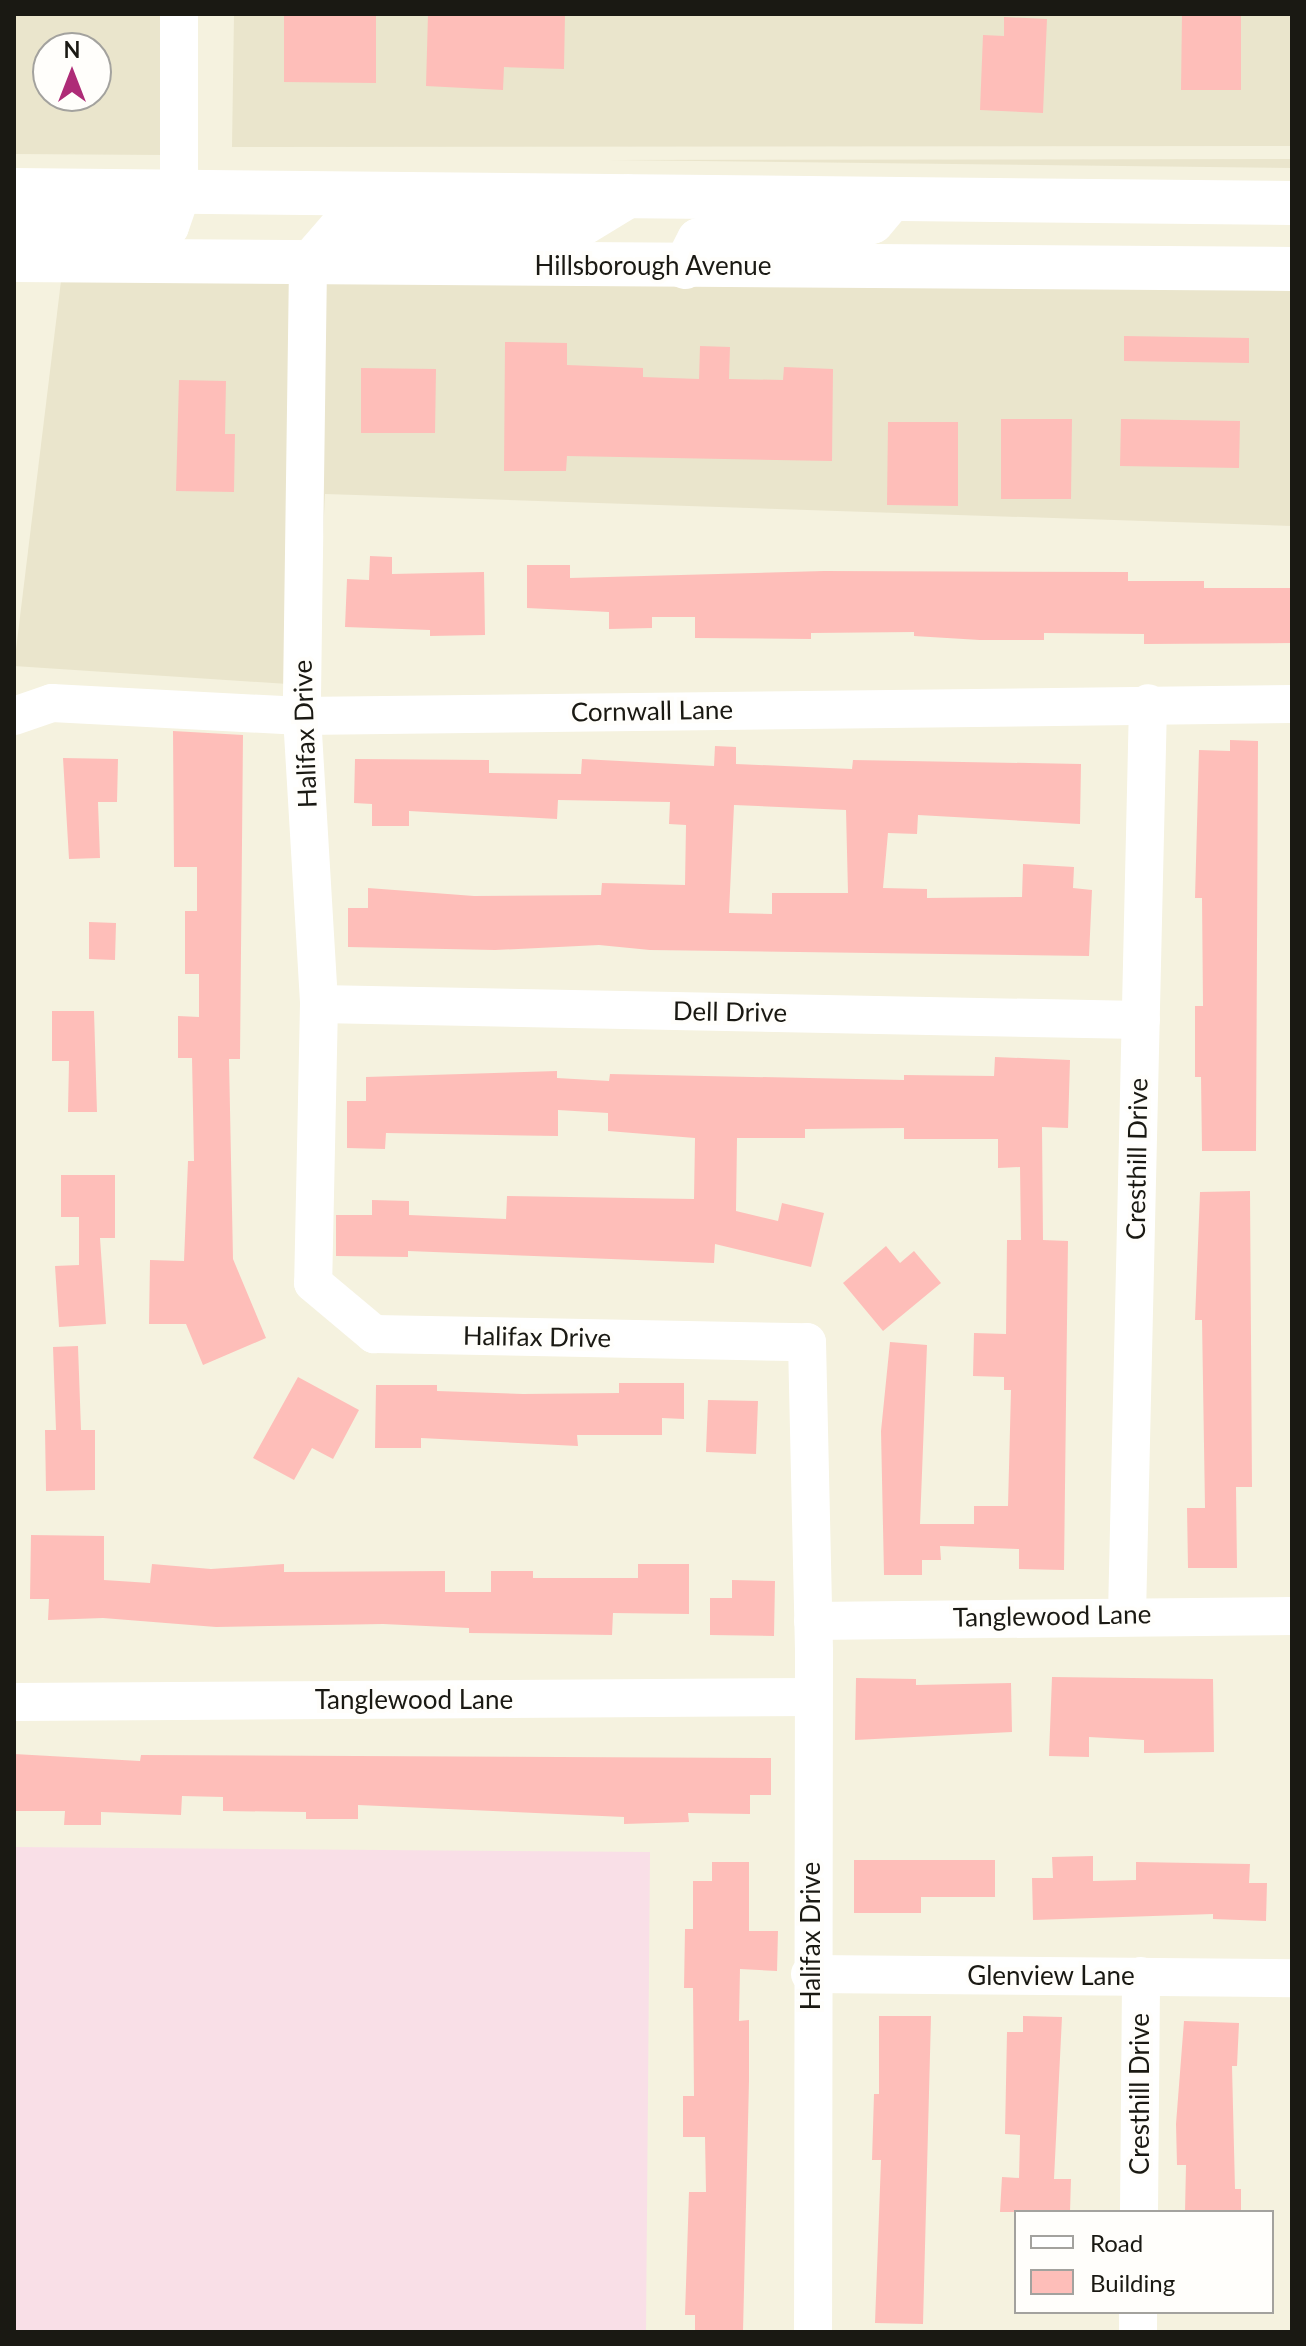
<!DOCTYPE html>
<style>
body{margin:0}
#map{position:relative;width:1306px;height:2346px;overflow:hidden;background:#f5f2df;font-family:Lato,sans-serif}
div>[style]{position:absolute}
.built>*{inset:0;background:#eae5cc}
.education>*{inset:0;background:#f9dfe7}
.building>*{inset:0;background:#febeb9}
.minor>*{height:38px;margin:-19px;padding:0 19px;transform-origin:19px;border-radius:19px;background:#fff}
.major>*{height:44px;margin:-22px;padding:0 22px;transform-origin:22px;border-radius:22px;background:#fff}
span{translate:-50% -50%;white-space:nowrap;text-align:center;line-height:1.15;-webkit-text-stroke:8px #fffefb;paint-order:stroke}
.street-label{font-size:26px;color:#1a1913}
.frame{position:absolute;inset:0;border:16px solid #1a1913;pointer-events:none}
.legend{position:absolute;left:1014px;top:2210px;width:260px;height:104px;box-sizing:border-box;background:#fffefb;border:2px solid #a3a29e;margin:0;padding:10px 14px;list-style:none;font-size:24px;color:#1a1913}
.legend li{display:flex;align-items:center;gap:16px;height:40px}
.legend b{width:40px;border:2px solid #a3a29e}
.north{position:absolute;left:32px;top:32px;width:80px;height:80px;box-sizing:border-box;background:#fffefb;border:2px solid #a3a29e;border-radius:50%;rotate:0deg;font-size:22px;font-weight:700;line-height:32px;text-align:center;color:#1a1913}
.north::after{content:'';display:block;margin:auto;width:28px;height:36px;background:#ae2c77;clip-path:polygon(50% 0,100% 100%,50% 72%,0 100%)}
</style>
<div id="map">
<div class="built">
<i style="clip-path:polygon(evenodd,14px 14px,165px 14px,165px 155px,14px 154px,14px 14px,48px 48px,96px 48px,96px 96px,48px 96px,48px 48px)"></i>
<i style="clip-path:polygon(234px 14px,1292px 14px,1292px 146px,232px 147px)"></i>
<i style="clip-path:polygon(1292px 159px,1292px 168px,608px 160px)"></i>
<i style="clip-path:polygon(61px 281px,294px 282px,288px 684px,14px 666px)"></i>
<i style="clip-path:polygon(322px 282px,1292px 289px,1292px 526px,325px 494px,316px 686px)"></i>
</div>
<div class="education">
<i style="clip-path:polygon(14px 1847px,650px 1852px,646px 2332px,14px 2332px)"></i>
</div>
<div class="building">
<i style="clip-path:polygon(284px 14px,376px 14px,376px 83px,284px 82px)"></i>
<i style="clip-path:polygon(428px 14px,565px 14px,564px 69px,504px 67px,503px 90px,426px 86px)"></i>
<i style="clip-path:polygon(1182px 14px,1241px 14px,1241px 90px,1181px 90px)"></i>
<i style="clip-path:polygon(1004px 17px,1047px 19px,1043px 113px,980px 110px,983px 35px,1004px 36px)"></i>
<i style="clip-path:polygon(1124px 336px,1249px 338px,1249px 363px,1124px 361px)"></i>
<i style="clip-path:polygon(505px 342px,567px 343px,567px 365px,643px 368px,643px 377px,699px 379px,700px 346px,730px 347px,729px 379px,783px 380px,784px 367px,833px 369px,832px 461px,567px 456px,566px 471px,504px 471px)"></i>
<i style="clip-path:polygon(361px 368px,436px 369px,435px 433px,361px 433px)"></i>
<i style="clip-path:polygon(179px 380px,226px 381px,225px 434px,235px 434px,234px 492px,176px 491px)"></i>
<i style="clip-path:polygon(1001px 419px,1072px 419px,1071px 499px,1001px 499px)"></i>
<i style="clip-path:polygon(1121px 419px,1240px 421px,1239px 468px,1120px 466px)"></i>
<i style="clip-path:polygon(888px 422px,958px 422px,958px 506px,887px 505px)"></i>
<i style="clip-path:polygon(370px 556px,392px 557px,392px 574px,484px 572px,485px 635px,430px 636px,430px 630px,345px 627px,347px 579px,369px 580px)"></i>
<i style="clip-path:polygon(527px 565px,570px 565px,570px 578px,824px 571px,1128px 572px,1128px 581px,1204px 581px,1204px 588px,1292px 588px,1292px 643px,1144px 644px,1144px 634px,1044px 633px,1044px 640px,980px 640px,914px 636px,914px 632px,811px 633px,811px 639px,695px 638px,695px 617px,652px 617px,652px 628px,609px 629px,609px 612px,527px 608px)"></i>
<i style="clip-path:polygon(173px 731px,243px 735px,240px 1059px,229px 1059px,233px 1259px,266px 1338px,203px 1365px,186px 1324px,149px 1324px,150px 1260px,184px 1261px,188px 1161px,194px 1161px,192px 1058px,178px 1058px,178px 1016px,199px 1017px,199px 974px,185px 974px,185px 911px,197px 911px,197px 867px,174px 867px)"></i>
<i style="clip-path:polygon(1230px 740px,1258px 741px,1256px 1151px,1202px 1151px,1201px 1077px,1195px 1077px,1195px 1006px,1203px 1006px,1202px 898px,1195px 898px,1199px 750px,1230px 751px)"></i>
<i style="clip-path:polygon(evenodd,715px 746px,736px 747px,736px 764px,852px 769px,853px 760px,1081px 764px,1080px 824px,918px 815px,917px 834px,888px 833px,883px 888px,927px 889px,927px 898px,1022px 897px,1023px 864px,1074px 867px,1073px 888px,1092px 890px,1089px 956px,650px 950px,599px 945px,495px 950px,348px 947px,348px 908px,368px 908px,368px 888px,474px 896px,601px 895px,602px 883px,685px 885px,686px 825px,669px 824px,670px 802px,558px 800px,557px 819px,409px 811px,409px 826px,372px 826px,372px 804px,354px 803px,355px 759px,489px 760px,489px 773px,581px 774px,582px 759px,714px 766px,715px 746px,734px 805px,846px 810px,848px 893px,772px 893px,772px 914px,729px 913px,734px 805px)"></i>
<i style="clip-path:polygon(63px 758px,118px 759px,117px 802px,98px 802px,100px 858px,69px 859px)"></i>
<i style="clip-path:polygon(89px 922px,116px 923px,115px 960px,89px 959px)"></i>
<i style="clip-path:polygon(52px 1011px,94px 1011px,97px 1112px,68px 1112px,69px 1061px,52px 1061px)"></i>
<i style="clip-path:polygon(995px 1057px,1070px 1060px,1068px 1128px,1042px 1127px,1043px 1240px,1068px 1241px,1064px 1570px,1019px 1569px,1019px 1549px,940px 1546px,941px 1560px,922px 1560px,922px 1575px,884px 1575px,881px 1431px,890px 1342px,927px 1345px,920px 1524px,974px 1524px,974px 1506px,1008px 1506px,1011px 1390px,1004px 1390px,1004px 1377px,973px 1376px,974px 1333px,1006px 1334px,1007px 1240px,1021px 1240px,1020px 1167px,998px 1168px,998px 1139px,904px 1139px,904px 1128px,805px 1129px,805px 1138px,737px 1138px,736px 1211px,778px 1221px,782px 1203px,824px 1213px,811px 1267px,715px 1244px,714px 1263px,408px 1251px,408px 1257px,336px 1256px,336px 1215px,372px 1215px,372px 1200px,409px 1201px,409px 1215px,506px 1219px,507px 1196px,694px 1199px,695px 1138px,608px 1131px,608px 1113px,558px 1110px,558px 1136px,386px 1133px,385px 1149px,347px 1148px,347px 1101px,366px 1101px,366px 1077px,557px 1071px,557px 1078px,609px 1081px,610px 1074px,904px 1080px,904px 1075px,994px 1076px)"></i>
<i style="clip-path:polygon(61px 1175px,115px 1175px,115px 1238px,100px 1238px,106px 1324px,59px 1327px,55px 1266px,79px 1265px,79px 1217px,61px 1217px)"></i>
<i style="clip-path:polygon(1250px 1191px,1252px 1487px,1236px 1487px,1237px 1568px,1188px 1568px,1187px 1508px,1205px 1508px,1202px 1320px,1195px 1320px,1200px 1192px)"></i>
<i style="clip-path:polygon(886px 1246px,900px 1263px,914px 1251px,941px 1283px,883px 1331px,843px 1283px)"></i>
<i style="clip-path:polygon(78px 1346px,81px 1430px,95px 1430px,95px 1490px,46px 1491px,45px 1430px,56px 1430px,53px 1347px)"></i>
<i style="clip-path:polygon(298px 1377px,359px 1410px,333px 1459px,312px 1448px,294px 1480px,253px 1458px)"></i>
<i style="clip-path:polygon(619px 1383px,684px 1383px,684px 1419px,662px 1418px,662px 1435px,577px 1435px,578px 1446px,421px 1438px,421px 1448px,375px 1448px,376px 1385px,437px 1385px,437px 1391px,523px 1394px,619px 1393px)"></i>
<i style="clip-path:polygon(708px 1400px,758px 1401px,756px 1454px,706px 1452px)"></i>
<i style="clip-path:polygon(31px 1535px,104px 1536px,104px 1580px,150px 1583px,152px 1564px,211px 1569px,284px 1564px,284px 1572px,445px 1571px,445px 1592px,491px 1592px,491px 1571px,533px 1571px,533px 1578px,638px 1578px,638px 1564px,689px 1564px,689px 1614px,613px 1613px,612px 1635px,469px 1633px,469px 1628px,383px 1624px,216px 1627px,103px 1618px,48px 1620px,49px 1599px,30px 1599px)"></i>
<i style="clip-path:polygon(732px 1580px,775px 1581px,774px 1636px,710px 1635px,710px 1598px,732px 1598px)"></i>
<i style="clip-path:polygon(1052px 1677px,1213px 1679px,1214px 1752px,1144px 1753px,1144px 1740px,1089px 1737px,1089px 1757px,1049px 1756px)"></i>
<i style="clip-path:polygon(856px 1678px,916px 1679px,916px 1685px,1011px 1683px,1012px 1732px,855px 1740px)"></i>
<i style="clip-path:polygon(14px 1754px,140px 1761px,141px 1755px,771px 1758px,771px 1795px,750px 1795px,750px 1814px,688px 1813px,689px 1822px,624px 1824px,624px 1817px,358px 1805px,358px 1819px,306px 1819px,306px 1812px,223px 1811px,223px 1797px,182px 1796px,181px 1815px,101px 1812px,101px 1825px,64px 1825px,65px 1811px,14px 1811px)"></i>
<i style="clip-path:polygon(1093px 1856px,1093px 1881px,1136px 1880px,1136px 1862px,1250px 1864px,1249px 1883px,1267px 1883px,1266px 1921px,1213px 1919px,1213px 1914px,1033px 1920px,1032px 1878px,1053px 1878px,1052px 1857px)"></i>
<i style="clip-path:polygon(854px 1860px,995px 1860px,995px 1897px,921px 1897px,921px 1913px,854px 1913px)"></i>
<i style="clip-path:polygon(712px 1862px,749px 1862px,749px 1931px,778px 1931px,777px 1971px,740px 1969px,739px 2021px,749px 2020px,749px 2081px,743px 2332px,695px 2332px,695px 2315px,685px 2315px,689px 2192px,706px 2192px,705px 2137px,683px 2137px,683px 2096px,694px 2096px,693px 1988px,684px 1988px,685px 1929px,693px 1929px,693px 1881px,712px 1881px)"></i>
<i style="clip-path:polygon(879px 2016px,931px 2016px,923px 2324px,875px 2323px,881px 2160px,872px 2160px,874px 2094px,879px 2094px)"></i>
<i style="clip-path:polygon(1023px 2016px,1062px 2017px,1054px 2179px,1071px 2179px,1070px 2212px,1000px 2212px,1002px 2177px,1019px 2178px,1020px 2135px,1005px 2134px,1007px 2032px,1023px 2032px)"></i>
<i style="clip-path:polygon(1184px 2021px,1239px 2023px,1237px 2066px,1232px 2066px,1235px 2189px,1241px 2189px,1241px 2212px,1185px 2212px,1186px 2165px,1177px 2165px,1176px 2124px)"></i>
</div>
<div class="minor">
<i style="left:179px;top:14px;width:177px;rotate:90deg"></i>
<i style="left:308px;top:266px;width:450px;rotate:90.8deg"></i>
<i style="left:302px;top:716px;width:289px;rotate:86.6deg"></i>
<i style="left:319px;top:1004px;width:279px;rotate:91.2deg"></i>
<i style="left:313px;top:1283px;width:80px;rotate:39.9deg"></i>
<i style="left:374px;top:1334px;width:433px;rotate:1.1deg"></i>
<i style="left:807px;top:1342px;width:310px;rotate:88.7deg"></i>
<i style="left:814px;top:1652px;width:680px;rotate:90.08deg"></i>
<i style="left:14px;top:716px;width:40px;rotate:-18.9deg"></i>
<i style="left:52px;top:703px;width:250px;rotate:3deg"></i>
<i style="left:302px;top:716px;width:990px;rotate:-0.69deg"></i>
<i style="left:319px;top:1004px;width:822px;rotate:1.12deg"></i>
<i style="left:1127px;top:1615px;width:912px;rotate:-88.68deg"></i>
<i style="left:813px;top:1621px;width:479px;rotate:-0.6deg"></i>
<i style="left:14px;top:1702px;width:799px;rotate:-0.36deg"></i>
<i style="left:810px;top:1974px;width:482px;rotate:0.5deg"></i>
<i style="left:1139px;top:2212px;width:236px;rotate:-89.5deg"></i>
<i style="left:1138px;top:2332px;width:20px;rotate:-90deg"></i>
</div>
<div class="major">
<i style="left:14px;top:190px;width:1278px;rotate:0.58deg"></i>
<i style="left:14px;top:227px;width:153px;rotate:-0.4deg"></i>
<i style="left:167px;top:226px;width:37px;rotate:-71deg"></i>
<i style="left:14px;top:260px;width:1278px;rotate:0.4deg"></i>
<i style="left:308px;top:266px;width:49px;rotate:-49.1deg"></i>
<i style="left:340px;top:229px;width:234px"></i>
<i style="left:574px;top:229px;width:63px;rotate:-31.4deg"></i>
<i style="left:685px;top:267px;width:30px;rotate:-63deg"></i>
<i style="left:699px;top:240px;width:146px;rotate:-3.9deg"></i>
<i style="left:845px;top:230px;width:28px;rotate:-17deg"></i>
<i style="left:872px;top:222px;width:30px;rotate:-50deg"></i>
</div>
<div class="street-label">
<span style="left:653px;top:266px">Hillsborough Avenue</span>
<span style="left:652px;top:711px;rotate:-1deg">Cornwall Lane</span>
<span style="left:305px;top:734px;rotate:-92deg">Halifax Drive</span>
<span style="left:730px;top:1012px;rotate:1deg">Dell Drive</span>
<span style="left:1137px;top:1159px;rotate:-89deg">Cresthill Drive</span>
<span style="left:537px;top:1337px;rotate:1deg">Halifax Drive</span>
<span style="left:1052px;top:1616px;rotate:-1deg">Tanglewood Lane</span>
<span style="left:414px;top:1700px">Tanglewood Lane</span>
<span style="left:811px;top:1936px;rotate:-90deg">Halifax Drive</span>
<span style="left:1051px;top:1976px">Glenview Lane</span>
<span style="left:1140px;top:2094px;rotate:-90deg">Cresthill Drive</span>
</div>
<div class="frame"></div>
<ul class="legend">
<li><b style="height:10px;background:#fff"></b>Road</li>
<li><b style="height:22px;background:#febeb9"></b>Building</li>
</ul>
<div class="north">N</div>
</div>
